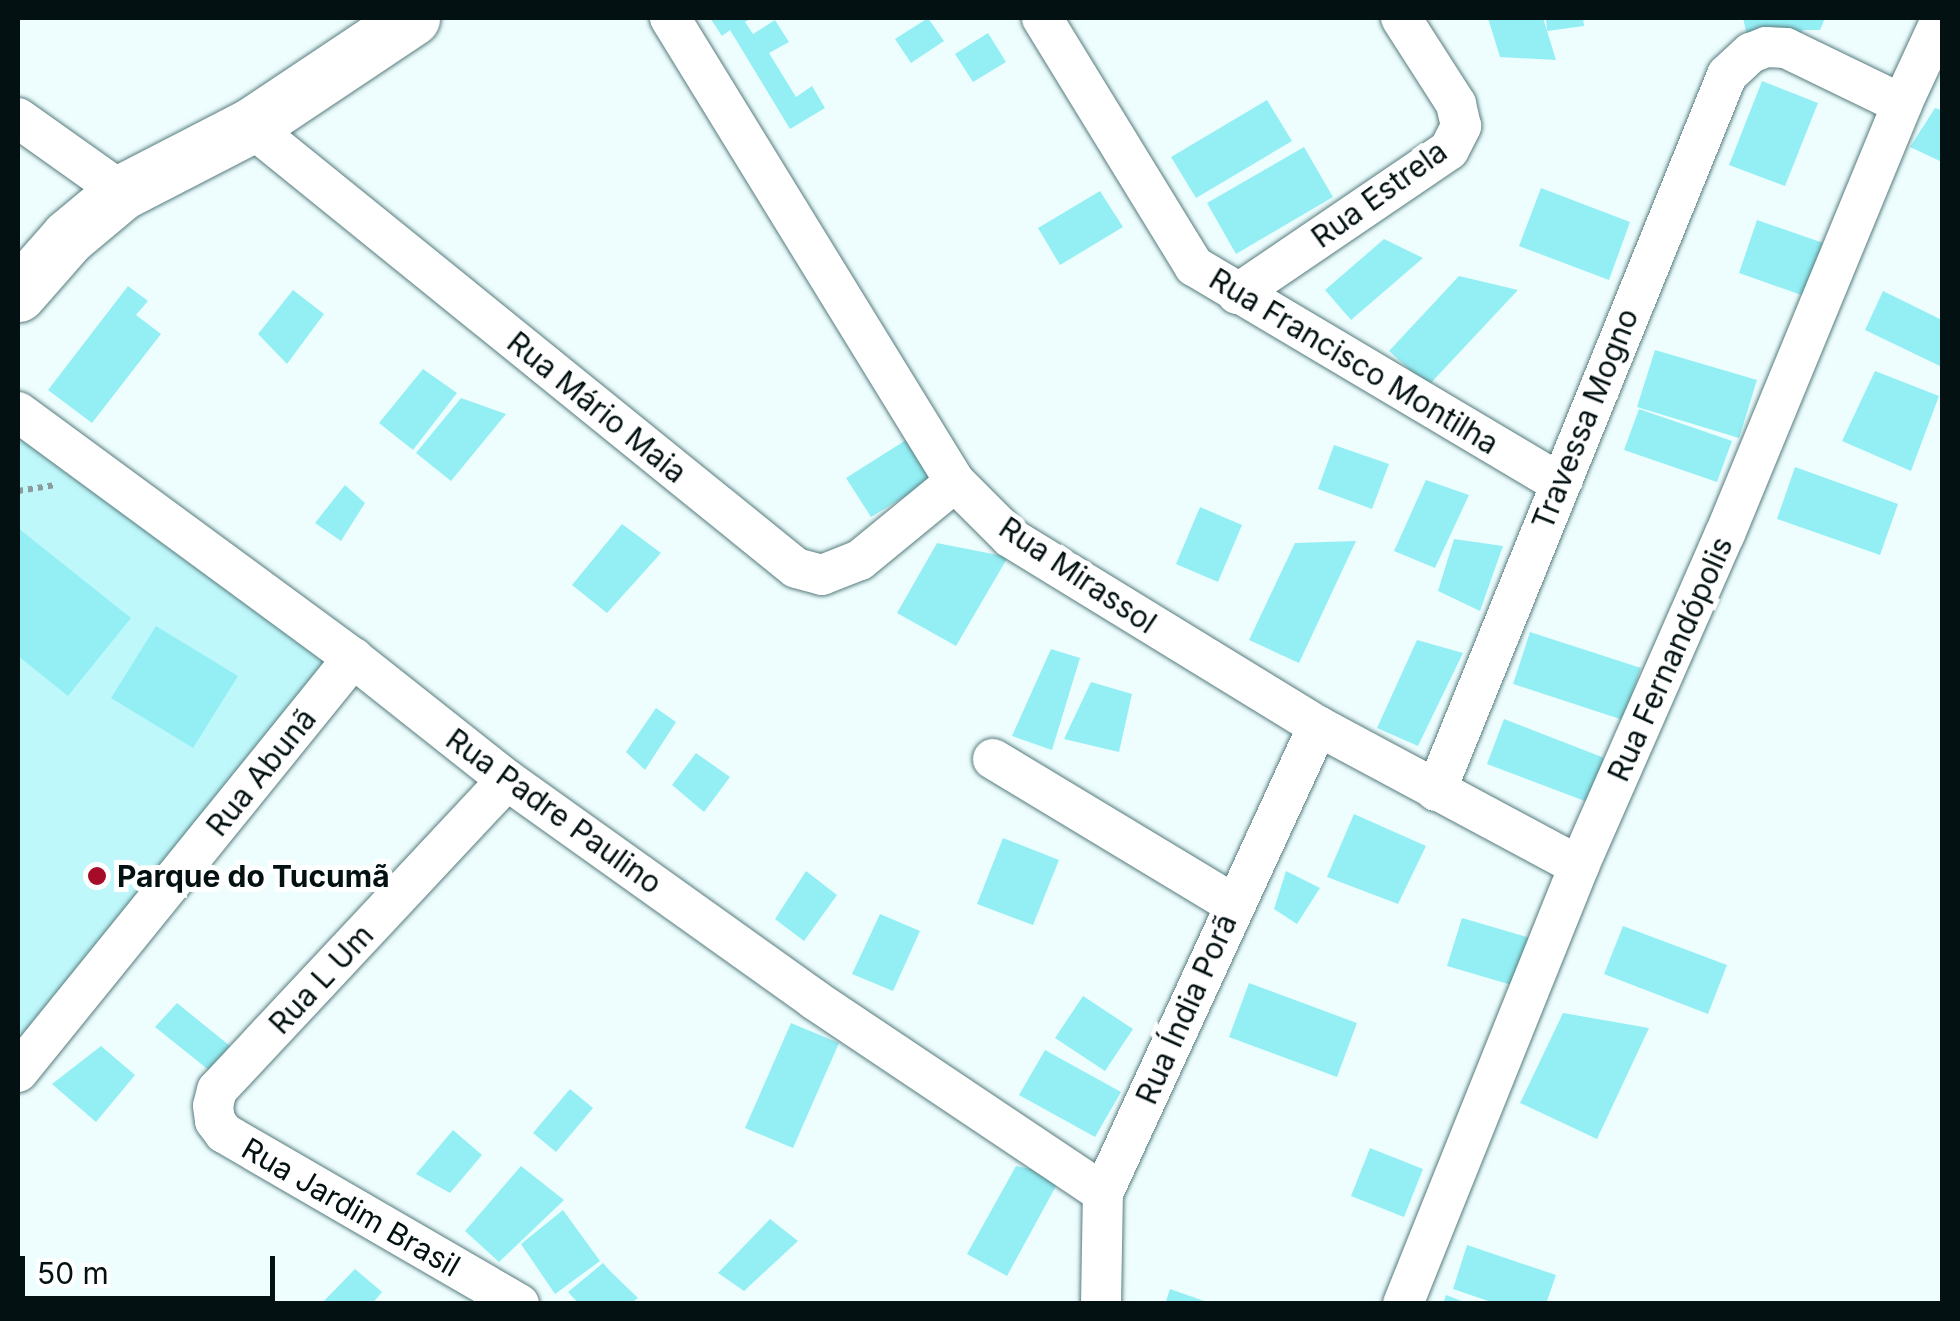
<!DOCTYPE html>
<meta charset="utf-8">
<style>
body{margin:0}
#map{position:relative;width:1960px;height:1321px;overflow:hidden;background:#eefeff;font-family:Inter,sans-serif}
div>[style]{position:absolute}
.green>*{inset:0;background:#bff8fb}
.building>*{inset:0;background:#94eff5}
.path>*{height:6px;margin-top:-3px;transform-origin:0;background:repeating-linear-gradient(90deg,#8c9b9c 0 5px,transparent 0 10px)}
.roads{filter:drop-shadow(0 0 2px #577b7d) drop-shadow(0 0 2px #577b7d)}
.street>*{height:40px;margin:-20px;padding:0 20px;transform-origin:20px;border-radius:20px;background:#fff}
.secondary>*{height:55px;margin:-27.5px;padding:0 27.5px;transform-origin:27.5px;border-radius:27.5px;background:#fff}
.dots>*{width:28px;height:28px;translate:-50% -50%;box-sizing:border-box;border:5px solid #fff;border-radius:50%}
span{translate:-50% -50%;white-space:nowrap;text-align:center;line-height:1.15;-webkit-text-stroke:10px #fff;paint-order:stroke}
.street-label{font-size:30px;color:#031112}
.poi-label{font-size:30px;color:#031112;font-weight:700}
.left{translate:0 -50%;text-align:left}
.frame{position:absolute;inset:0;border:20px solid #031112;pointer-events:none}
.scale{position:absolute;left:20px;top:1256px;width:255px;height:45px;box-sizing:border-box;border:5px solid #031112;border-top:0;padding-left:12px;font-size:30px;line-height:35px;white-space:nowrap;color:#031112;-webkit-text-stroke:8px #fff;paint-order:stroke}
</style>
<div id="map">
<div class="green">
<i style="clip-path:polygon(18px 419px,353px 658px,18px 1072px)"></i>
</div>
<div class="building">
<i style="clip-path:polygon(710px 18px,751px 18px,745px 22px,753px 34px,775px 20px,789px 42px,769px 53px,796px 97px,812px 86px,825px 108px,790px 129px,730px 30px,722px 36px)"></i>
<i style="clip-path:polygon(928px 18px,944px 41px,911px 63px,895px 39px)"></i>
<i style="clip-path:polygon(1488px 18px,1543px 18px,1556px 60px,1500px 57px)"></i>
<i style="clip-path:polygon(1546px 18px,1583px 18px,1584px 26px,1547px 31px)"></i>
<i style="clip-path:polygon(1743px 18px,1825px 18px,1820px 30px,1803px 30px,1793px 44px,1751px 53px)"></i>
<i style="clip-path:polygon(988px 33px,1006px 62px,973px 82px,955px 54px)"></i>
<i style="clip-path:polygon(1762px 81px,1818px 103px,1785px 186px,1729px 165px)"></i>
<i style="clip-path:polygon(1267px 100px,1292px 141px,1196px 198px,1171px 157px)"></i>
<i style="clip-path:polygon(1935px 108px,1942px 110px,1942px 162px,1910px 147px)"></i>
<i style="clip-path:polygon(1304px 147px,1333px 197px,1236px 254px,1207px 203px)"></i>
<i style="clip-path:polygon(1541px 188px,1630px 222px,1609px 280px,1519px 246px)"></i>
<i style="clip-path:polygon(1100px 191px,1123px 227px,1060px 265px,1038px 228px)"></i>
<i style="clip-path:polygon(1757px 220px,1832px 246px,1813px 299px,1739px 273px)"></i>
<i style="clip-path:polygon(1384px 239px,1423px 258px,1351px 320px,1325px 290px)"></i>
<i style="clip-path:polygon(1459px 276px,1518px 290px,1428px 386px,1389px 351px)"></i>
<i style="clip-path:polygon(128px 286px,148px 301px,136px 315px,161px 334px,92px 423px,48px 390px)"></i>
<i style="clip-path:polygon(293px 290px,324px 314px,287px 364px,258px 334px)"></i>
<i style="clip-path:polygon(1883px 291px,1942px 320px,1942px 367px,1865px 330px)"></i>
<i style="clip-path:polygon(1655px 350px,1757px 380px,1739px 438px,1637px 407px)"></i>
<i style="clip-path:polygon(423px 369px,457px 393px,413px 450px,379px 423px)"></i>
<i style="clip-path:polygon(1875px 371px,1939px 396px,1911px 471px,1842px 441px)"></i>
<i style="clip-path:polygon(461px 398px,506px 414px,451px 481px,416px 453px)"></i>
<i style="clip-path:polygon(1639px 409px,1732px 441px,1717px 482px,1624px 450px)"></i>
<i style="clip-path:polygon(906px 440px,932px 480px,871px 517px,846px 478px)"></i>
<i style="clip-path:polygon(1334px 445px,1389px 464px,1372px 509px,1318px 489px)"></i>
<i style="clip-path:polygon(1795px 467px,1898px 504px,1880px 555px,1777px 519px)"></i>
<i style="clip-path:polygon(1426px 480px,1469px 495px,1435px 568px,1394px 551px)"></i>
<i style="clip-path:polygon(345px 485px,365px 503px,341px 541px,315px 523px)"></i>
<i style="clip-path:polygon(1200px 507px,1242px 525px,1218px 582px,1176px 564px)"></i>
<i style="clip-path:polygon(622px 524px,661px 553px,607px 613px,572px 585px)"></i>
<i style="clip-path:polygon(18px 528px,131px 618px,68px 696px,18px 656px)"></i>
<i style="clip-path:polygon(1454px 539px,1503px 546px,1480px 611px,1438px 591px)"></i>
<i style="clip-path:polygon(1356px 541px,1299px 663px,1249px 640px,1295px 543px)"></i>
<i style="clip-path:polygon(937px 543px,1008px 557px,956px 646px,897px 613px)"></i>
<i style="clip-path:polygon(156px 626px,238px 676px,193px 748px,111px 698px)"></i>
<i style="clip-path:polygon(1530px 632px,1641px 668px,1623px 720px,1513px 684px)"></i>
<i style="clip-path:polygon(1417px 640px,1463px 653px,1418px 746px,1377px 728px)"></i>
<i style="clip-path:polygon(1051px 649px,1080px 658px,1052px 750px,1012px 736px)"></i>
<i style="clip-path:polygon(1091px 682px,1132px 694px,1119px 752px,1064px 739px)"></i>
<i style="clip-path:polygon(656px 708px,676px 722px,645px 770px,626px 752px)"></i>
<i style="clip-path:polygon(1504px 719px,1607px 759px,1590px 803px,1487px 764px)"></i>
<i style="clip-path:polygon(696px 753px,730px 777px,704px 812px,672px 785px)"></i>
<i style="clip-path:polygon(1354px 814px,1426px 846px,1398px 904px,1327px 877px)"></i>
<i style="clip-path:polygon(1003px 838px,1059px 860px,1033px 925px,977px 904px)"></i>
<i style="clip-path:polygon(806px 871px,837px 895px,804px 941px,775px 919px)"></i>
<i style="clip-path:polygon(1286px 871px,1320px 888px,1297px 924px,1274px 909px)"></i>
<i style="clip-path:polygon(880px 914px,920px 931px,893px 991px,852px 974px)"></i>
<i style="clip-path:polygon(1462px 918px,1530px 938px,1515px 986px,1447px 966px)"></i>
<i style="clip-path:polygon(1623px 926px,1727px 965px,1708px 1014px,1604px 974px)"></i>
<i style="clip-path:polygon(1249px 983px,1357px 1023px,1337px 1077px,1229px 1037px)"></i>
<i style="clip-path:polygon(1083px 996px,1133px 1029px,1105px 1071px,1055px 1038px)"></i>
<i style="clip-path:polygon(177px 1003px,240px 1054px,220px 1079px,155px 1027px)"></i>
<i style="clip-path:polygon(1563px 1013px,1649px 1028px,1597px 1139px,1520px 1103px)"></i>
<i style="clip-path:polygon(791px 1023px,839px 1043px,793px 1148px,745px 1128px)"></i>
<i style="clip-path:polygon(101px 1046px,135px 1075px,96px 1122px,52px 1084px)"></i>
<i style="clip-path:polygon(1045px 1050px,1121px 1092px,1095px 1137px,1019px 1095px)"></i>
<i style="clip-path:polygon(570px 1089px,593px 1108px,556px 1152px,533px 1133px)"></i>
<i style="clip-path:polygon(453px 1130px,482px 1155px,450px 1193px,416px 1174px)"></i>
<i style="clip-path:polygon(1370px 1148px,1423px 1169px,1404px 1217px,1351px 1196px)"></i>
<i style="clip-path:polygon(521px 1166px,564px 1200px,499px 1262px,465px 1231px)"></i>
<i style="clip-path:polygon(1016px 1166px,1062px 1175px,1007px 1276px,967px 1254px)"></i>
<i style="clip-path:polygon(563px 1210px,600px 1261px,555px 1294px,521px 1244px)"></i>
<i style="clip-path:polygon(770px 1219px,798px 1241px,744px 1291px,718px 1273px)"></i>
<i style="clip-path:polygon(1467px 1245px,1556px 1275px,1546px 1304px,1497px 1304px,1453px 1289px)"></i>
<i style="clip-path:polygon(603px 1263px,610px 1271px,638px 1298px,630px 1304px,579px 1304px,568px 1292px)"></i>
<i style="clip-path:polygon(355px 1269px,382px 1292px,372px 1304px,321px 1304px)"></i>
<i style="clip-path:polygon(1170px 1289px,1210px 1303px,1209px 1304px,1165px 1304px)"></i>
<i style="clip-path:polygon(1446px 1295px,1467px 1303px,1467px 1304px,1443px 1304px)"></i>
</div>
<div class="path">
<i style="left:18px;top:491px;width:38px;rotate:-9deg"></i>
</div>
<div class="roads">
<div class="street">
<i style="left:670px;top:18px;width:545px;rotate:58.44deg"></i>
<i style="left:955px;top:482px;width:79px;rotate:45deg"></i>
<i style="left:1011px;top:538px;width:360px;rotate:31.5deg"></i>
<i style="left:1318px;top:726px;width:296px;rotate:28.2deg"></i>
<i style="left:1042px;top:18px;width:291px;rotate:58.5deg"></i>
<i style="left:1194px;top:266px;width:423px;rotate:30.7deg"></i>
<i style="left:18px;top:118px;width:128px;rotate:35.4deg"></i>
<i style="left:250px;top:126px;width:702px;rotate:38.99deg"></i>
<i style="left:796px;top:568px;width:27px;rotate:15deg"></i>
<i style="left:822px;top:575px;width:41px;rotate:-21.5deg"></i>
<i style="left:860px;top:560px;width:123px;rotate:-39.4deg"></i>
<i style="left:1237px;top:294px;width:256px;rotate:-34.2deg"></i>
<i style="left:1449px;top:150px;width:27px;rotate:-63deg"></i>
<i style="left:1461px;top:126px;width:23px;rotate:-103deg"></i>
<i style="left:1456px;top:104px;width:102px;rotate:-122.6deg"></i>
<i style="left:18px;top:412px;width:416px;rotate:36.3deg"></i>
<i style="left:353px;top:658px;width:196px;rotate:38.4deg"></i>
<i style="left:507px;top:780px;width:379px;rotate:35.5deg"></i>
<i style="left:815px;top:1000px;width:347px;rotate:33.8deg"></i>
<i style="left:993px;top:759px;width:280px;rotate:31.1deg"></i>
<i style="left:507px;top:780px;width:424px;rotate:133.1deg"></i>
<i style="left:217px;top:1090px;width:16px;rotate:104deg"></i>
<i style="left:213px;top:1106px;width:15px;rotate:82deg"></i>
<i style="left:215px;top:1121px;width:15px;rotate:53deg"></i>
<i style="left:224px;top:1133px;width:341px;rotate:30.1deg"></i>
<i style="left:1436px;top:791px;width:773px;rotate:-67.88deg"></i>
<i style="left:1727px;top:75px;width:33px;rotate:-43deg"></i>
<i style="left:1751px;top:53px;width:16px;rotate:-22deg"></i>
<i style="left:1766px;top:47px;width:20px;rotate:3deg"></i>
<i style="left:1786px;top:48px;width:129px;rotate:25.8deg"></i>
<i style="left:18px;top:1072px;width:533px;rotate:-51.02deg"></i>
<i style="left:1101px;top:1304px;width:111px;rotate:-89deg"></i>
<i style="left:1103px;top:1193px;width:514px;rotate:-65.28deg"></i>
<i style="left:1403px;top:1304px;width:472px;rotate:-68.1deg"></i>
<i style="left:1579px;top:866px;width:363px;rotate:-66.3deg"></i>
<i style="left:1725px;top:534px;width:465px;rotate:-67.6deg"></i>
<i style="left:1902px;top:104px;width:95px;rotate:-65.1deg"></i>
</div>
<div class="secondary">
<i style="left:18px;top:294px;width:76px;rotate:-48.7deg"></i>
<i style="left:68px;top:237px;width:70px;rotate:-39.8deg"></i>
<i style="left:122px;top:192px;width:144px;rotate:-27.3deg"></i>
<i style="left:250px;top:126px;width:195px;rotate:-33.7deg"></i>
</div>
</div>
<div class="dots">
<i style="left:97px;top:876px;background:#a60c28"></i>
</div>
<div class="street-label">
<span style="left:1379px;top:194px;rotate:-36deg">Rua Estrela</span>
<span style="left:1354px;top:361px;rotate:31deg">Rua Francisco Montilha</span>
<span style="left:597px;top:407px;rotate:39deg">Rua Mário Maia</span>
<span style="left:1585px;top:419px;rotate:-68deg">Travessa Mogno</span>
<span style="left:1078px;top:575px;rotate:34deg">Rua Mirassol</span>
<span style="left:1670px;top:659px;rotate:-66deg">Rua Fernandópolis</span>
<span style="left:261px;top:772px;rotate:-51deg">Rua Abunã</span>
<span style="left:554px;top:811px;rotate:36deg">Rua Padre Paulino</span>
<span style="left:321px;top:979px;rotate:-47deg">Rua L Um</span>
<span style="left:1186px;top:1009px;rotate:-66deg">Rua Índia Porã</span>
<span style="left:351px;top:1207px;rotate:30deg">Rua Jardim Brasil</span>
</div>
<div class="poi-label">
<span class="left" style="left:117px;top:876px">Parque do Tucumã</span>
</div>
<div class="frame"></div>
<div class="scale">50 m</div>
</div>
